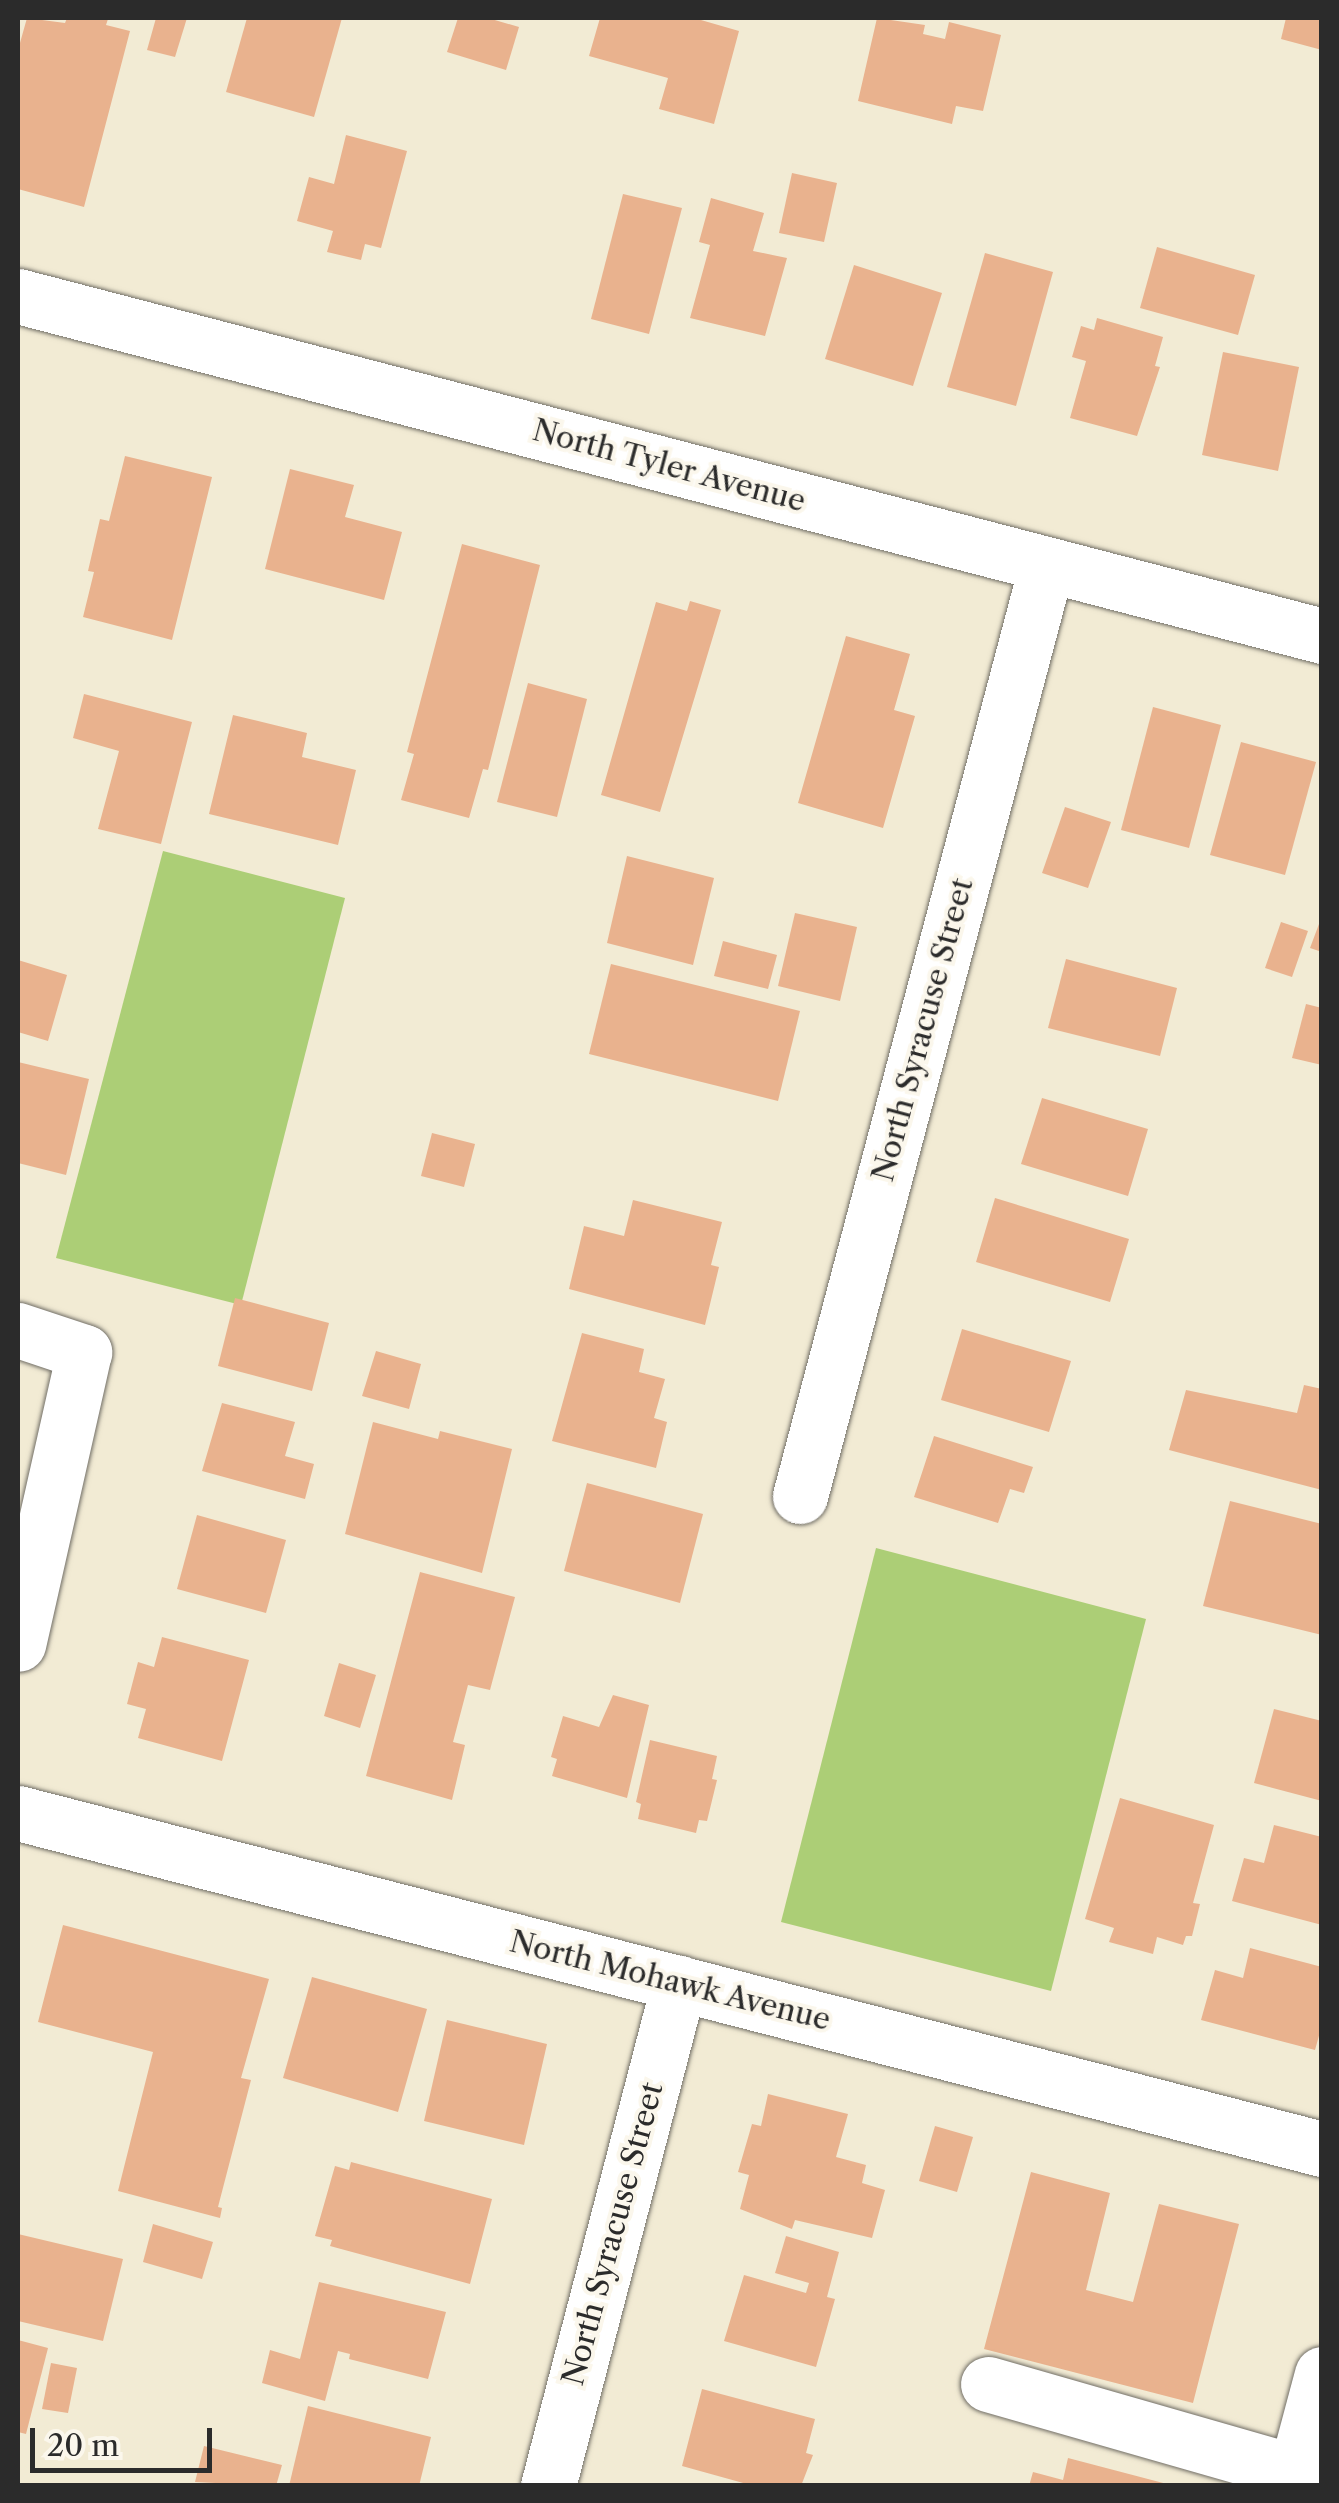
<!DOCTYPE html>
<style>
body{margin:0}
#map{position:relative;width:1339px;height:2503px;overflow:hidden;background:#f2ebd4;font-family:"Libre Caslon Text",serif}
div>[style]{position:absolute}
.green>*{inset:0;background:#acce76}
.building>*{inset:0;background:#e9b28e}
.roads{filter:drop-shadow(0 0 2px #716e66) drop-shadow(0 0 2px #716e66)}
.minor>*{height:55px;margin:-27.5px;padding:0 27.5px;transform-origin:27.5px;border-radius:27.5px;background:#fff}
span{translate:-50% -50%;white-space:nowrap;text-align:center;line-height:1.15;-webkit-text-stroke:8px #fbf7ec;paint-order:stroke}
.street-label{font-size:30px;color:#2b2b2b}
.frame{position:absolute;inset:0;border:20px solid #2b2b2b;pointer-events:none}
.scale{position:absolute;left:30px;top:2428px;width:182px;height:45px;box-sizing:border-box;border:5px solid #2b2b2b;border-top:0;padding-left:12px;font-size:30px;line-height:35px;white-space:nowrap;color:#2b2b2b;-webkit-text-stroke:8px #fbf7ec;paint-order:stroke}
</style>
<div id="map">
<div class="green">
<i style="clip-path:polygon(163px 851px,345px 898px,241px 1305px,56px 1258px)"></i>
<i style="clip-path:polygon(876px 1548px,1146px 1619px,1051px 1991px,781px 1922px)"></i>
</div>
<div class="building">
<i style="clip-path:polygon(27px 18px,65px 23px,67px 18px,102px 18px,108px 19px,106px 25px,130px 31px,84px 207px,18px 189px,18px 50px)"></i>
<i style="clip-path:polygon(156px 18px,187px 18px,175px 57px,147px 50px)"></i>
<i style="clip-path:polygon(247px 18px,342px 18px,314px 117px,226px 92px)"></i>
<i style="clip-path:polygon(458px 18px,488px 18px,519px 27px,506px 70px,447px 52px)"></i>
<i style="clip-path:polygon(600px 18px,694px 18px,739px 31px,714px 124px,659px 109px,668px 78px,589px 56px)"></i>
<i style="clip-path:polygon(877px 18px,925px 25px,923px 34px,945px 39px,949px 22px,1001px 35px,983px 111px,956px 106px,952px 124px,858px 101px)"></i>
<i style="clip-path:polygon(1286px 18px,1322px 18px,1322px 50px,1281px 39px)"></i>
<i style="clip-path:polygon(346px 135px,407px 151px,381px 248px,365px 244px,361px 260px,327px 252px,333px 231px,297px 221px,309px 177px,334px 184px)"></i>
<i style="clip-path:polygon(792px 173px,837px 183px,824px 242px,779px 233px)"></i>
<i style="clip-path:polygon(623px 194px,682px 208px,649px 334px,591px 319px)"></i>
<i style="clip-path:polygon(711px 198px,764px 213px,753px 251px,787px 258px,765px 336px,690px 318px,710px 245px,699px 242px)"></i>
<i style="clip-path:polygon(1157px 247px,1255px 275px,1238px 335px,1140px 308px)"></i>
<i style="clip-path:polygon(985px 253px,1053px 272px,1016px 406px,947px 387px)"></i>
<i style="clip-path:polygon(854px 265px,942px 293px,913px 386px,825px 359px)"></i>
<i style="clip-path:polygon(1097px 318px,1163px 337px,1155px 366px,1160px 367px,1137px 436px,1070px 418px,1086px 361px,1072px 357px,1081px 326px,1094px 330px)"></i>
<i style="clip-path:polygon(1223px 352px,1299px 367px,1278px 471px,1202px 455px)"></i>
<i style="clip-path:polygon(125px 456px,212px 477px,172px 640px,83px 617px,94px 572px,88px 571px,100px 519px,109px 521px)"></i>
<i style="clip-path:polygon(290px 469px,354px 485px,345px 517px,402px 532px,384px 600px,265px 569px)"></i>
<i style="clip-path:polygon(462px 544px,540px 565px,488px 770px,483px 769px,469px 818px,401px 800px,414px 754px,407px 752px)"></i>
<i style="clip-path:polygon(690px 601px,721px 610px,660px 812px,601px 795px,656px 602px,687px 611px)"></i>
<i style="clip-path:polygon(846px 636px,910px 654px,894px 710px,915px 716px,883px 828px,798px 803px)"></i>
<i style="clip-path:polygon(528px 683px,587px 699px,557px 817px,497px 802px)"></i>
<i style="clip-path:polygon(84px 694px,192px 722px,161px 844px,98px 829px,119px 751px,73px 738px)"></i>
<i style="clip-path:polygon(1153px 707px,1221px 725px,1189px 848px,1121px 830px)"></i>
<i style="clip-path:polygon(233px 715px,307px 733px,302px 757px,356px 770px,338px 845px,209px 814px)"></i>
<i style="clip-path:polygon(1241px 742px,1316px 762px,1285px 875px,1210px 855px)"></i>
<i style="clip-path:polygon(1065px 807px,1111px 822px,1088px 888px,1042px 873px)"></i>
<i style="clip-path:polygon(627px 856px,714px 878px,693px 965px,607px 943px)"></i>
<i style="clip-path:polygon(795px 913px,857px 927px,840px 1001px,778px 986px)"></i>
<i style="clip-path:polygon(1322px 916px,1322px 952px,1310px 948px)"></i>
<i style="clip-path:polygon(1281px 922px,1308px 931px,1292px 977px,1265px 968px)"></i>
<i style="clip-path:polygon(723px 941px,777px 955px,768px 989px,714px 976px)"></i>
<i style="clip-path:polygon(1066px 959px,1177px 988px,1160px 1056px,1048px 1028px)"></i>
<i style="clip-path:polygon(18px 960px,67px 975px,48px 1041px,18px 1032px)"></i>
<i style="clip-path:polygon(611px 964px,800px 1011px,778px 1101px,589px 1054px)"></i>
<i style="clip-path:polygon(1306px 1004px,1322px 1008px,1322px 1065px,1292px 1058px)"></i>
<i style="clip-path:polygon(18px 1062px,89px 1079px,66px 1175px,18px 1163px)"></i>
<i style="clip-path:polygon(1042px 1098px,1148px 1129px,1128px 1196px,1021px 1164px)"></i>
<i style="clip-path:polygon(432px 1133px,475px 1144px,464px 1187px,421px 1176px)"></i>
<i style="clip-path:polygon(995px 1198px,1129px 1239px,1110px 1302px,976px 1262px)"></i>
<i style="clip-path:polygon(633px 1200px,722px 1222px,711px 1265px,719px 1267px,705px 1325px,569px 1289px,584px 1226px,624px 1236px)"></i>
<i style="clip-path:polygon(235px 1298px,329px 1323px,312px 1391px,218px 1366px)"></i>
<i style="clip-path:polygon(962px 1329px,1071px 1361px,1049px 1432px,941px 1400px)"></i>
<i style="clip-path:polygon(582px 1333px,644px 1349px,639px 1372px,665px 1379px,654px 1418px,667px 1422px,656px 1468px,552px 1441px)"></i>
<i style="clip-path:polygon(376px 1351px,421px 1364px,409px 1409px,362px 1396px)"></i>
<i style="clip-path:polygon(1304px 1385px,1322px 1389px,1322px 1490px,1169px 1450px,1186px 1390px,1297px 1413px)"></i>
<i style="clip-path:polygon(222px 1403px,295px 1422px,285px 1456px,314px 1464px,305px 1499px,202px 1471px)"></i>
<i style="clip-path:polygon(373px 1422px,438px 1439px,440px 1431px,512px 1449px,482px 1573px,345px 1534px)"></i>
<i style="clip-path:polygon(934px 1436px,1033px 1467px,1024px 1493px,1010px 1489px,998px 1523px,914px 1497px)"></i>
<i style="clip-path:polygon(587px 1483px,703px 1514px,680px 1603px,564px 1571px)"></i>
<i style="clip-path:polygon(1230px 1501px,1322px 1524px,1322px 1635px,1203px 1606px)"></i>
<i style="clip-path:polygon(197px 1515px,286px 1540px,266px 1613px,177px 1589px)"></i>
<i style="clip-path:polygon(420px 1572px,515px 1597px,490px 1690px,468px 1685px,453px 1742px,465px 1745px,452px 1800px,366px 1776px)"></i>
<i style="clip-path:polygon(162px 1637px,249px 1660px,222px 1761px,138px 1738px,146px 1709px,127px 1704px,138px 1662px,154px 1667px)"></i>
<i style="clip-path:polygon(339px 1663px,376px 1675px,360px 1728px,324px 1716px)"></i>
<i style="clip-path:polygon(613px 1695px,649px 1705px,627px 1798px,552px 1776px,557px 1759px,551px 1757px,563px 1716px,599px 1727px)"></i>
<i style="clip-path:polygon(1274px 1709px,1322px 1721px,1322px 1801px,1254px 1783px)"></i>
<i style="clip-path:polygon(650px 1740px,717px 1756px,712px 1779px,717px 1780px,707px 1821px,699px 1820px,696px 1833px,638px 1819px,641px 1804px,636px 1802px)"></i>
<i style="clip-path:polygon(1120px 1798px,1214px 1825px,1193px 1903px,1200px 1904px,1192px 1936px,1186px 1936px,1183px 1945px,1157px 1937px,1153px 1954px,1109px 1942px,1114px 1928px,1085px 1919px)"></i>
<i style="clip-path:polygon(1274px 1825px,1322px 1837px,1322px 1925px,1232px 1901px,1244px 1858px,1264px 1863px)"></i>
<i style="clip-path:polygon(63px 1925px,269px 1979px,241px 2078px,251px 2080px,218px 2207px,222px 2208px,220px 2218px,118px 2191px,153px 2052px,38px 2022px)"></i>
<i style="clip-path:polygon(1250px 1948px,1322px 1967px,1322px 2025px,1315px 2050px,1201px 2020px,1215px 1970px,1243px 1978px)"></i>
<i style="clip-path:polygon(312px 1977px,427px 2009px,398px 2112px,283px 2078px)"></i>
<i style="clip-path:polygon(447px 2020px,547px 2044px,524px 2145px,424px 2121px)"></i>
<i style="clip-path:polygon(768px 2094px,848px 2114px,836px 2157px,866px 2165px,862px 2183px,885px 2190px,872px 2238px,795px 2220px,792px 2229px,740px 2209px,749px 2175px,738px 2172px,752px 2124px,761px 2126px)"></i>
<i style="clip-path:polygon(935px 2126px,973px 2137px,957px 2192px,919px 2181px)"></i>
<i style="clip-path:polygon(351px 2162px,492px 2199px,470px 2284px,330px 2246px,332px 2240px,315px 2236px,335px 2166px,349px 2170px)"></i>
<i style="clip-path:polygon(1031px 2172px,1110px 2193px,1086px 2290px,1133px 2302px,1159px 2204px,1239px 2224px,1193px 2403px,984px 2349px)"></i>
<i style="clip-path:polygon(153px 2224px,213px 2242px,202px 2279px,143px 2262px)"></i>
<i style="clip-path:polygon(18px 2234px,123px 2259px,103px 2341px,18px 2321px)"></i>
<i style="clip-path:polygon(786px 2236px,839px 2252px,827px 2297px,835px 2299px,816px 2367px,724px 2341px,744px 2275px,806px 2293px,809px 2283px,775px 2273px)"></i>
<i style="clip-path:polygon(319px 2282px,446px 2312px,428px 2379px,349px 2359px,350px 2354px,338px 2351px,325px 2401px,262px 2383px,270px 2350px,300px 2359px)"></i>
<i style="clip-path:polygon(18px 2340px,48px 2348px,26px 2434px,18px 2432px)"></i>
<i style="clip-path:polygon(51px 2363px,77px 2368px,68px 2413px,42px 2409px)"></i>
<i style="clip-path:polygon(702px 2389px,815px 2419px,806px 2453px,813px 2455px,801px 2486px,754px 2486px,682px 2466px)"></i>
<i style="clip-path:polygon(308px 2406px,431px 2437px,419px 2486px,289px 2486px)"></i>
<i style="clip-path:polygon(204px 2446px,282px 2465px,276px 2486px,195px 2482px)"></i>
<i style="clip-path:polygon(1068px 2458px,1167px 2484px,1167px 2486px,1029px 2486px,1033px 2472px,1063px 2480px)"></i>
</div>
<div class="roads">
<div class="minor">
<i style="left:18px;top:296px;width:1348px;rotate:14.61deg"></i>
<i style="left:18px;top:1330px;width:70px;rotate:18.4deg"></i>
<i style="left:84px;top:1352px;width:299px;rotate:102.7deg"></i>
<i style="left:800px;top:1496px;width:964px;rotate:-75.16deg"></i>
<i style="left:18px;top:1813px;width:1347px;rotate:14.45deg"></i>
<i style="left:988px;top:2384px;width:319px;rotate:16deg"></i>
<i style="left:548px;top:2486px;width:520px;rotate:-75.4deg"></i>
<i style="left:1292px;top:2486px;width:116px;rotate:-75deg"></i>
</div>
</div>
<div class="street-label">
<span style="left:669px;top:466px;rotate:15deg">North Tyler Avenue</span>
<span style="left:923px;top:1030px;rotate:-75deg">North Syracuse Street</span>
<span style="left:670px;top:1981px;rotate:14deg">North Mohawk Avenue</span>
<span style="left:613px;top:2234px;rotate:-75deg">North Syracuse Street</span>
</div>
<div class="frame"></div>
<div class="scale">20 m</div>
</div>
